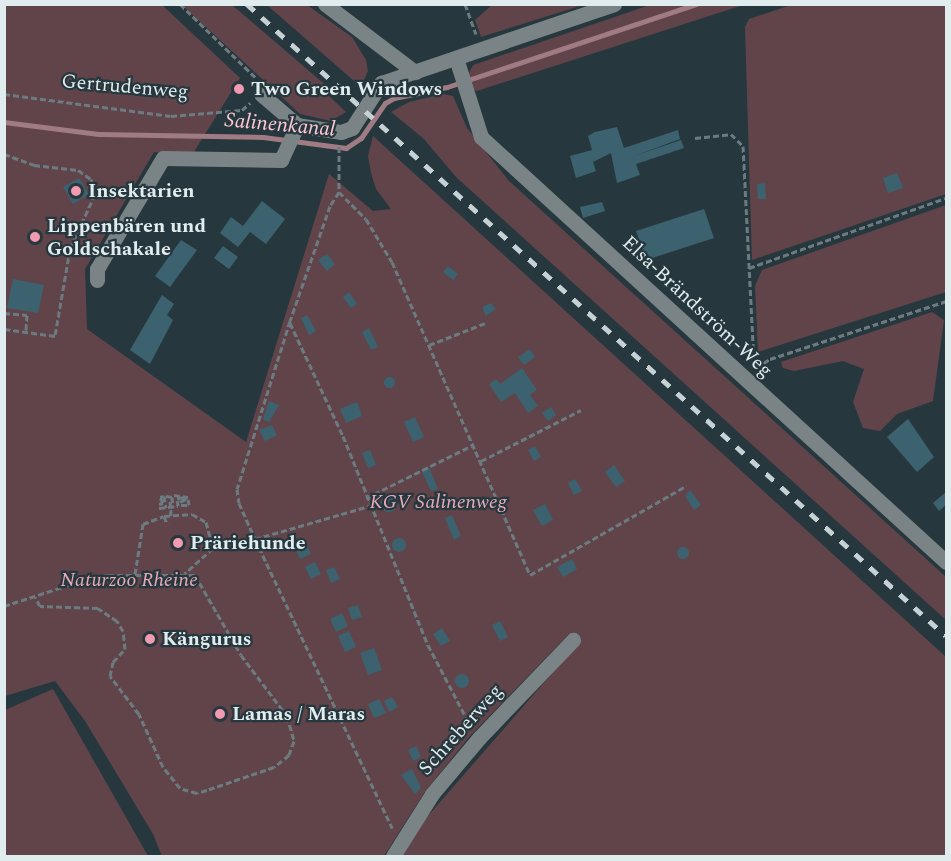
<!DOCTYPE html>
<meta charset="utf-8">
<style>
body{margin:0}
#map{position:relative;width:951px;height:861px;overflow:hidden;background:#26383e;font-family:Spectral,serif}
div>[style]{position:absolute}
.green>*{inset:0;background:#60444a}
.stream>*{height:5px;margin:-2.5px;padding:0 2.5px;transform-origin:2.5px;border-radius:2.5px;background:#a07b83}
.building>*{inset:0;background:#3c626f}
.round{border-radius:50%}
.path>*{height:3px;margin-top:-1.5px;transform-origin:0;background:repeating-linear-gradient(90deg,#6c7b80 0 6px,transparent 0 9px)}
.minor>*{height:15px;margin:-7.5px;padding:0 7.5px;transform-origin:7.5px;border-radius:7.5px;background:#7a8386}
.rail>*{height:4.5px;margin-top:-2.25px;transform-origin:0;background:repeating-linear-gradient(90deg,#c5d1d4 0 10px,transparent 0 20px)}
.dots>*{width:16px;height:16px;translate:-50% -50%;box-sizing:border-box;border:3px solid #26383e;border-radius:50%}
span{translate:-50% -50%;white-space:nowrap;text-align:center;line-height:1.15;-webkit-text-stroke:4.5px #26383e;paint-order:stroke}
.street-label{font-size:20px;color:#e1ecef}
.poi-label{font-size:20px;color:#e1ecef;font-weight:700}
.left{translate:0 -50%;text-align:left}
.park-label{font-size:20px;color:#e9a9b8;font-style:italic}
.water-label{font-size:21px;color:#ffc9d5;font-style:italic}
.frame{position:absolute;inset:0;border:6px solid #e1ecef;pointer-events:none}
</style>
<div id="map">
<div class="green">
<i style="clip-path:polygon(5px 5px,162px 5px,240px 78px,192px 155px,154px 152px,85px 269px,87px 329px,246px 442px,329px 174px,373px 211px,391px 209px,376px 189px,371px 173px,368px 156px,373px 136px,946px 657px,946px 856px,393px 856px,582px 639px,568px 635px,470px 736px,424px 793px,384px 856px,162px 856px,153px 834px,85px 721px,55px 681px,5px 696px)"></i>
<i style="clip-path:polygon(182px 5px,232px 5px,329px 88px,327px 94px,346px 112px,331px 121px,300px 114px)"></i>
<i style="clip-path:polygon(267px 5px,307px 5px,352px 37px,366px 60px,368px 71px,361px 87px)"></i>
<i style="clip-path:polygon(492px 5px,583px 5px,481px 37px,475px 20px)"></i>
<i style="clip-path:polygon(650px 5px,743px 5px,477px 91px,473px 89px,468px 75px,473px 65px)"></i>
<i style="clip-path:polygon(791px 5px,946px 5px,946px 194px,752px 260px,745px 27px,749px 19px)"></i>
<i style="clip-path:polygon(443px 94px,453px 96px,467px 128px,509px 181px,946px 577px,946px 620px,456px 177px,424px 139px,391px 112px,409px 102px)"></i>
<i style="clip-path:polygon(946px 205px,946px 292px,758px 352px,755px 286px,762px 270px)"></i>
<i style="clip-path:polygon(932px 312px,944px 320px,933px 401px,897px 414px,880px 431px,863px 428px,853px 402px,864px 369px,843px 361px,794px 371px,783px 368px,781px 362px)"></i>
<i style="clip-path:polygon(53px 689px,148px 856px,5px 856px,5px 710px)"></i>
</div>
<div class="stream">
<i style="left:4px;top:122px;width:95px;rotate:7.3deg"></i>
<i style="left:98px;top:134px;width:165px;rotate:1deg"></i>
<i style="left:263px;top:137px;width:84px;rotate:7.5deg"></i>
<i style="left:346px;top:148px;width:18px;rotate:-34deg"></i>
<i style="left:361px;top:138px;width:42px;rotate:-55.6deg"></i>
<i style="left:385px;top:103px;width:10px;rotate:-29deg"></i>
<i style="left:394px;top:98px;width:54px;rotate:-11.7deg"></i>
<i style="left:447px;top:87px;width:263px;rotate:-18.4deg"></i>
</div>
<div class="building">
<i style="clip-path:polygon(617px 127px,624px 148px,678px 130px,680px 139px,634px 156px,681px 140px,684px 148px,636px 164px,640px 175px,617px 183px,611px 153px,593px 162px,596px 171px,576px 178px,570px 156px,592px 150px,588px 136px,595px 132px)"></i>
<i style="clip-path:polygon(897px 173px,903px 188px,888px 193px,883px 178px)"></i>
<i style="clip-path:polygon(79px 178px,89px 194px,73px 204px,63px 187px)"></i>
<i style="clip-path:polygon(765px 183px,766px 199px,758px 199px,757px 184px)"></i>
<i style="clip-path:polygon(262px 201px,285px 219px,266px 244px,250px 232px,238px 247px,220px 233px,231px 217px,243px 226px)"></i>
<i style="clip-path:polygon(602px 202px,605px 211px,583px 218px,580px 207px)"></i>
<i style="clip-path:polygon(704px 209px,714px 238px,646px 260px,636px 231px)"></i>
<i style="clip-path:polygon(181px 240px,197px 250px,170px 287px,155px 276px)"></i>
<i style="clip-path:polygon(223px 246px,238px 257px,229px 269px,214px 258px)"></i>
<i style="clip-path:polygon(327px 254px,335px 264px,327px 271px,318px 260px)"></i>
<i style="clip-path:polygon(448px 266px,458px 274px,453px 280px,443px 272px)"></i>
<i style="clip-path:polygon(13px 279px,44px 285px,38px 313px,7px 308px)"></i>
<i style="clip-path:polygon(349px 292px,357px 304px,351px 308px,343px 297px)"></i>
<i style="clip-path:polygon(162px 295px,174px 304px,167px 315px,173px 320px,150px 364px,130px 350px)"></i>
<i style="clip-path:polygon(491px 303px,496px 309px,486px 316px,482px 307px)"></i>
<i style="clip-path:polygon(307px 315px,316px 331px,309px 335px,301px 318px)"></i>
<i style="clip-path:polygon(369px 328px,378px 347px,371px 350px,362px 332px)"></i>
<i style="clip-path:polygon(530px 349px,535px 357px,524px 365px,518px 357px)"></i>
<i style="clip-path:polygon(522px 368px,537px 390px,530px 395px,538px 406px,528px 413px,515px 393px,501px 402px,489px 384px,496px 379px,500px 384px)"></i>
<i class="round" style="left:383.5px;top:376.5px;width:11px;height:11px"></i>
<i style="clip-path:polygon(269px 401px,279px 405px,269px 422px,263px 419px)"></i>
<i style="clip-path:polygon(357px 402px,362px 416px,346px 423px,340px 409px)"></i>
<i style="clip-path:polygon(551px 407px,556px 415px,548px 421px,542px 413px)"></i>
<i style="clip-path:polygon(415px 417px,424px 437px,413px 442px,404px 422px)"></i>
<i style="clip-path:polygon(908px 419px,934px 457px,917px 472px,887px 437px)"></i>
<i style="clip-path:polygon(272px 425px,277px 435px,265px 441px,259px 430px)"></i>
<i style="clip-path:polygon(535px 446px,541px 457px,534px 461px,528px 450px)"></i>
<i style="clip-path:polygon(370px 450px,376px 465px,368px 468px,362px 453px)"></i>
<i style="clip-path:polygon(614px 465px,625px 481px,616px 487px,605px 472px)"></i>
<i style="clip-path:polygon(429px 467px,438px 489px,431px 491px,421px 470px)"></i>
<i style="clip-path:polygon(575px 479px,582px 491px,574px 495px,568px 483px)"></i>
<i style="clip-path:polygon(690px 490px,701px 505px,694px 510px,685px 496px)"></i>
<i style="clip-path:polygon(946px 492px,946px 505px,939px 511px,933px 503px)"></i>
<i class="round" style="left:381px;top:496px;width:16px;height:16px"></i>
<i style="clip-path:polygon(545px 504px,553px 520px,542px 526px,533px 510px)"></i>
<i style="clip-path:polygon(452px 515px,461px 536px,454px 540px,445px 518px)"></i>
<i class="round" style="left:392px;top:538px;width:14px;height:14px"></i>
<i style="clip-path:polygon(305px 541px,311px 554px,300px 559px,294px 545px)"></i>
<i class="round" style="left:677px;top:547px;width:12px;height:12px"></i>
<i style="clip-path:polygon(572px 559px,577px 569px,563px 577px,557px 567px)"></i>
<i style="clip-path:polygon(315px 562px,321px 574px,311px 579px,305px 567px)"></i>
<i style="clip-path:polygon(334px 567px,340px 579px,331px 583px,326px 570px)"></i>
<i style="clip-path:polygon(358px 605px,362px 617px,352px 620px,348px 608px)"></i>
<i style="clip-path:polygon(342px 613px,348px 626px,336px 632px,330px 619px)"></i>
<i style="clip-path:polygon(500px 621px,508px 637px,500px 641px,492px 625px)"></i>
<i style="clip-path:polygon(442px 628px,450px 641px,441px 646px,433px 634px)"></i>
<i style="clip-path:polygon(349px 631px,356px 647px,345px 652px,338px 636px)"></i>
<i style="clip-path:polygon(374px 648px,382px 670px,368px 675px,360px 653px)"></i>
<i class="round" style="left:455px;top:674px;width:14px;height:14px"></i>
<i style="clip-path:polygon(392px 697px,398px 707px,389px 712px,384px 701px)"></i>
<i style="clip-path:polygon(379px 699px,386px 713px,374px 718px,368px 704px)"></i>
<i style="clip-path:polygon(416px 746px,421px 757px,413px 761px,408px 750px)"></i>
<i style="clip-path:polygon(412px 769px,421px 788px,415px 794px,401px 775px)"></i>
</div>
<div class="path">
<i style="left:180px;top:4px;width:107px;rotate:44.2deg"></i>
<i style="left:465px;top:4px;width:32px;rotate:70deg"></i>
<i style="left:4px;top:94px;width:168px;rotate:7.5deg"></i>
<i style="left:171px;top:116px;width:71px;rotate:-4.8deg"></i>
<i style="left:242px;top:110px;width:11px;rotate:-41deg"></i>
<i style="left:695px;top:138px;width:36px;rotate:-6deg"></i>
<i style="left:731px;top:134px;width:17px;rotate:45deg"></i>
<i style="left:743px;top:146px;width:218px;rotate:87.1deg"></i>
<i style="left:339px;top:146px;width:46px;rotate:90deg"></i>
<i style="left:4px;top:154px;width:32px;rotate:20deg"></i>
<i style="left:34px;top:165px;width:44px;rotate:6.5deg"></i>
<i style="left:78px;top:170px;width:16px;rotate:35deg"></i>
<i style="left:91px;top:179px;width:16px;rotate:75deg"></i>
<i style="left:95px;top:194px;width:60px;rotate:114.4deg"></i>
<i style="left:70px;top:249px;width:88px;rotate:99.8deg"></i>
<i style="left:55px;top:336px;width:51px;rotate:-172.2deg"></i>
<i style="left:339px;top:192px;width:17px;rotate:123deg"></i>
<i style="left:330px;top:206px;width:122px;rotate:109.2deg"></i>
<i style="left:290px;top:321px;width:176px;rotate:107.5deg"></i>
<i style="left:237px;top:489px;width:14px;rotate:82deg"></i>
<i style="left:239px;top:503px;width:39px;rotate:66deg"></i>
<i style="left:255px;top:539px;width:320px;rotate:64.6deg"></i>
<i style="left:339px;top:192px;width:38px;rotate:45deg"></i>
<i style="left:366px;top:219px;width:50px;rotate:58.8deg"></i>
<i style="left:392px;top:262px;width:342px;rotate:66.2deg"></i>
<i style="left:530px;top:575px;width:180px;rotate:-29.7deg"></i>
<i style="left:749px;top:268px;width:209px;rotate:-19.6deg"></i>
<i style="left:4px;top:313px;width:23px;rotate:5deg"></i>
<i style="left:27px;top:315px;width:16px;rotate:94deg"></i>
<i style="left:290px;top:323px;width:125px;rotate:64.9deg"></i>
<i style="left:343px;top:436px;width:226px;rotate:67.9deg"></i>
<i style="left:428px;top:645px;width:90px;rotate:62.3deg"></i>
<i style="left:429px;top:345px;width:63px;rotate:-21.3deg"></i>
<i style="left:756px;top:368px;width:17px;rotate:-33deg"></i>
<i style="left:770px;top:359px;width:185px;rotate:-18.2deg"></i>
<i style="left:481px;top:461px;width:112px;rotate:-27deg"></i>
<i style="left:174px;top:495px;width:14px;rotate:8deg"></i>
<i style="left:166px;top:496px;width:6px;rotate:9deg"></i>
<i style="left:172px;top:497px;width:10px;rotate:84deg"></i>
<i style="left:366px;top:498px;width:119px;rotate:-26.4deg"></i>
<i style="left:170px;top:501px;width:15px;rotate:86deg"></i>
<i style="left:180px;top:502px;width:7px;rotate:-27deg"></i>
<i style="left:159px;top:504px;width:4px;rotate:-14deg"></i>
<i style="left:163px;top:503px;width:7px;rotate:-117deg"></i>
<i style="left:160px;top:497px;width:4px;rotate:-14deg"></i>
<i style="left:164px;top:496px;width:12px;rotate:81deg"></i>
<i style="left:181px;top:505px;width:8px"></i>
<i style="left:189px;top:505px;width:6px;rotate:-99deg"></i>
<i style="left:159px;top:508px;width:19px;rotate:-6deg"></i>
<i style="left:178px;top:506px;width:8px;rotate:-97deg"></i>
<i style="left:177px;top:498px;width:11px;rotate:-5deg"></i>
<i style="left:188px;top:497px;width:9px;rotate:159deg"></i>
<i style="left:164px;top:516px;width:9px;rotate:69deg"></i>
<i style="left:255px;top:539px;width:119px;rotate:-16.1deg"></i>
<i style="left:135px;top:574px;width:51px;rotate:-80.9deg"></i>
<i style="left:143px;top:524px;width:22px;rotate:-21deg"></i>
<i style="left:164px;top:516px;width:28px;rotate:-4deg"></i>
<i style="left:192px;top:514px;width:16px;rotate:30deg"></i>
<i style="left:206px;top:522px;width:27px;rotate:75deg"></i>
<i style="left:213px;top:548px;width:38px;rotate:138deg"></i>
<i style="left:4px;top:606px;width:87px;rotate:-18deg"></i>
<i style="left:87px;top:579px;width:21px;rotate:-11deg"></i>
<i style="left:108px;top:575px;width:87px"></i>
<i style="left:195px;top:575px;width:92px;rotate:60.1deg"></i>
<i style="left:241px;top:655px;width:76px;rotate:53deg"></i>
<i style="left:287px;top:716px;width:26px;rotate:74deg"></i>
<i style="left:294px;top:741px;width:15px;rotate:110deg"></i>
<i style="left:289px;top:755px;width:19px;rotate:141deg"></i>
<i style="left:274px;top:767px;width:71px;rotate:161.1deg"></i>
<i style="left:207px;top:790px;width:10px;rotate:163deg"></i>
<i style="left:197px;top:793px;width:18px;rotate:-164deg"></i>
<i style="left:180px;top:788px;width:27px;rotate:-129deg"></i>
<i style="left:163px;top:767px;width:58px;rotate:-114.4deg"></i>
<i style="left:139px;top:714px;width:48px;rotate:-127.3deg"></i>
<i style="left:110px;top:676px;width:14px;rotate:-78deg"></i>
<i style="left:113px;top:662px;width:18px;rotate:-47deg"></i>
<i style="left:125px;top:649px;width:18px;rotate:-96deg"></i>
<i style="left:123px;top:631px;width:12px;rotate:-121deg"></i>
<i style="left:117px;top:621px;width:23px;rotate:-146deg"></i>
<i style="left:98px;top:608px;width:58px;rotate:-178deg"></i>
<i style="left:40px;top:606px;width:10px;rotate:-119deg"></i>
</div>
<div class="minor">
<i style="left:325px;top:4px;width:113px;rotate:37.1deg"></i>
<i style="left:456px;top:58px;width:83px;rotate:72.4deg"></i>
<i style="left:481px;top:137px;width:630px;rotate:42.43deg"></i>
<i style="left:261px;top:94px;width:48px;rotate:40.7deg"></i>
<i style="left:297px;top:125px;width:45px;rotate:9deg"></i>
<i style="left:341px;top:132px;width:12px;rotate:-20deg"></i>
<i style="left:352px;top:128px;width:54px;rotate:-57.2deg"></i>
<i style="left:381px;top:83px;width:246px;rotate:-18.7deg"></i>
<i style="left:97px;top:280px;width:11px;rotate:-90deg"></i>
<i style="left:97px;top:269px;width:129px;rotate:-59.3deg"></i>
<i style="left:163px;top:158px;width:118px;rotate:1deg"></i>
<i style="left:281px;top:160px;width:38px;rotate:-65deg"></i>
<i style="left:393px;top:856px;width:73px;rotate:-57.8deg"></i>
<i style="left:432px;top:794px;width:73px;rotate:-50deg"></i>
<i style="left:479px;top:738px;width:136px;rotate:-46.2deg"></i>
</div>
<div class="rail">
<i style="left:247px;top:4px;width:942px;rotate:42.12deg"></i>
</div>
<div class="dots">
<i style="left:239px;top:89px;background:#f29aaf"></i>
<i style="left:76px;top:191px;background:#f29aaf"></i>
<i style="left:35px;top:237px;background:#f29aaf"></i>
<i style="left:178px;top:543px;background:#f29aaf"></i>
<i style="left:150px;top:639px;background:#f29aaf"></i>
<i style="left:220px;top:714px;background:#f29aaf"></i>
</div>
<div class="street-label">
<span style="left:125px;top:87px;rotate:5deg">Gertrudenweg</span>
<span style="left:697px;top:307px;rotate:43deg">Elsa-Brändström-Weg</span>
<span style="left:461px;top:730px;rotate:-48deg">Schreberweg</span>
</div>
<div class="poi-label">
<span class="left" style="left:251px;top:89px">Two Green Windows</span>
<span class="left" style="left:88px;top:191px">Insektarien</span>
<span class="left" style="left:47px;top:238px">Lippenbären und<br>Goldschakale</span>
<span class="left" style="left:190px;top:543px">Präriehunde</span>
<span class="left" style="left:162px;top:639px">Kängurus</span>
<span class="left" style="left:232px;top:714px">Lamas / Maras</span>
</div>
<div class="park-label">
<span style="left:438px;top:502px">KGV Salinenweg</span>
<span style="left:129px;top:580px">Naturzoo Rheine</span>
</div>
<div class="water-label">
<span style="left:280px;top:125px;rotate:5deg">Salinenkanal</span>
</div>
<div class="frame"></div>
</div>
